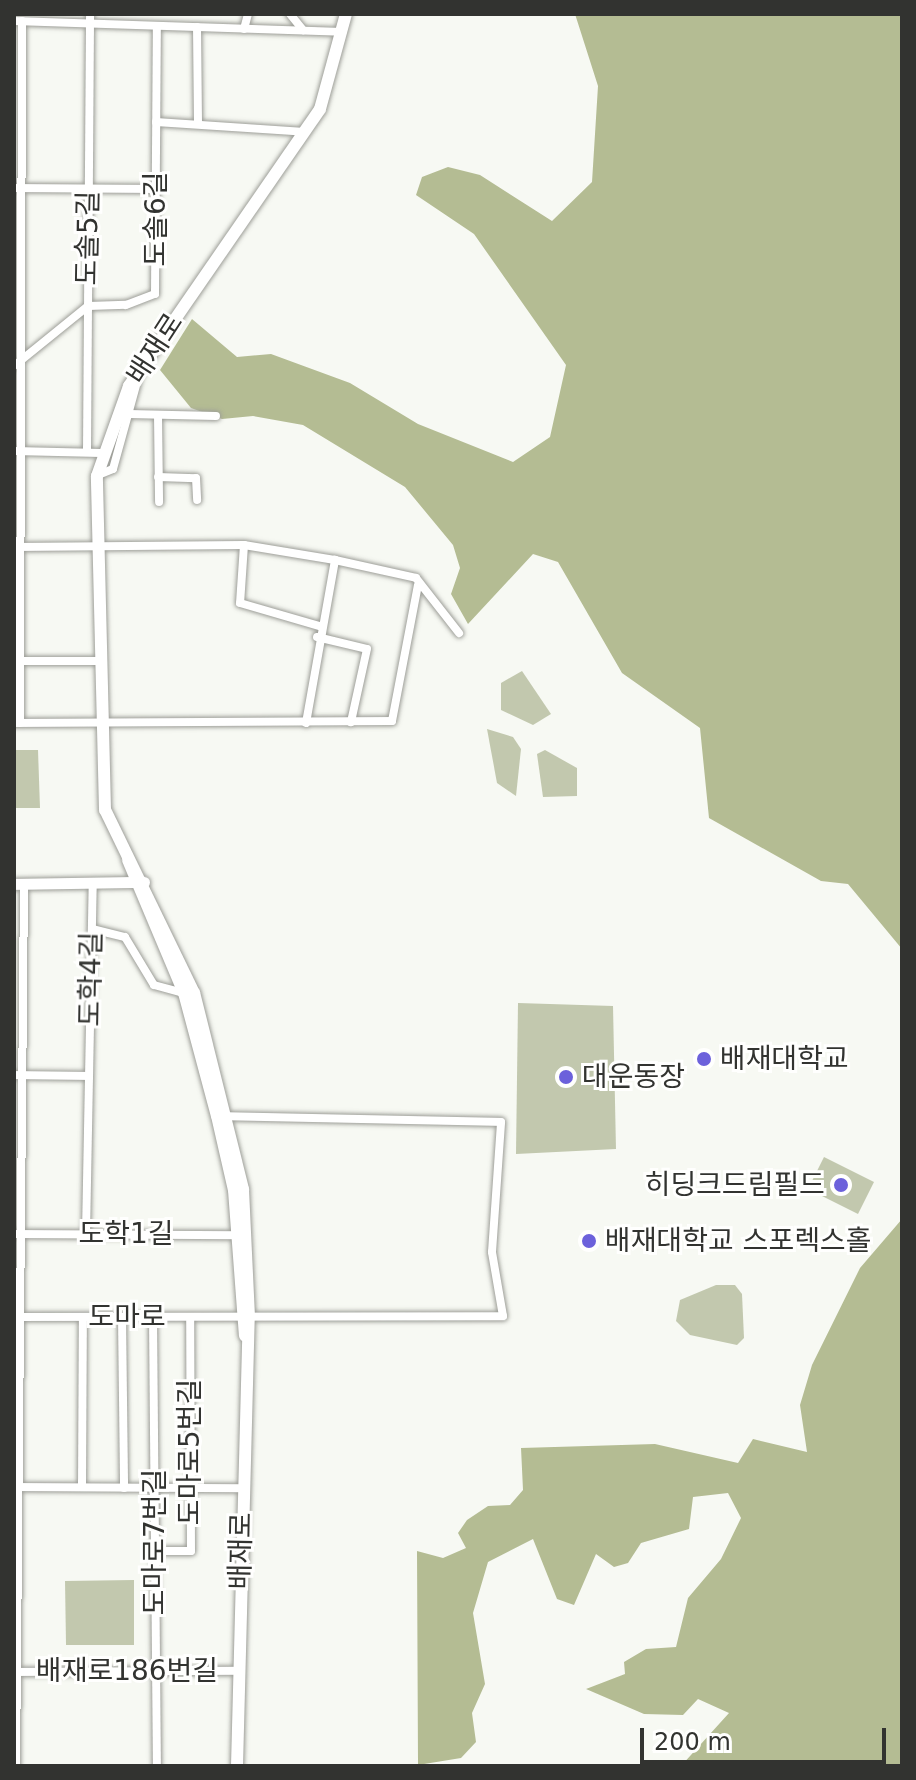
<!DOCTYPE html>
<meta charset="utf-8">
<style>
body{margin:0}
#map{position:relative;width:916px;height:1780px;overflow:hidden;background:#f7f9f3;font-family:"DejaVu Sans","Noto Sans KR",sans-serif}
div>[style]{position:absolute}
.green>*{inset:0;background:#c2c8ae}
.forest>*{inset:0;background:#b4bc93}
.roads{filter:drop-shadow(0 0 2px #9d9e98) drop-shadow(0 0 2px #9d9e98)}
.street>*{height:8px;margin:-4px;padding:0 4px;transform-origin:4px;border-radius:4px;background:#fff}
.secondary>*{height:11px;margin:-5.5px;padding:0 5.5px;transform-origin:5.5px;border-radius:5.5px;background:#fff}
.primary>*{height:12px;margin:-6px;padding:0 6px;transform-origin:6px;border-radius:6px;background:#fff}
.dots>*{width:22px;height:22px;translate:-50% -50%;box-sizing:border-box;border:4px solid #fffffe;border-radius:50%}
span{translate:-50% -50%;white-space:nowrap;text-align:center;line-height:1.15;-webkit-text-stroke:6px #fffffe;paint-order:stroke}
.street-label{font-size:28px;color:#323330}
.poi-label{font-size:28px;color:#323330}
.left{translate:0 -50%;text-align:left}
.right{translate:-100% -50%;text-align:right}
.frame{position:absolute;inset:0;border:16px solid #323330;pointer-events:none}
.scale{position:absolute;left:640px;top:1728px;width:246px;height:36px;box-sizing:border-box;border:4px solid #323330;border-top:0;padding-left:10px;font-size:24px;line-height:28px;white-space:nowrap;color:#323330;-webkit-text-stroke:6px #fffffe;paint-order:stroke}
</style>
<div id="map">
<div class="green">
<i style="clip-path:polygon(522px 671px,551px 714px,533px 725px,501px 710px,501px 683px)"></i>
<i style="clip-path:polygon(487px 729px,513px 737px,521px 749px,516px 796px,497px 783px)"></i>
<i style="clip-path:polygon(14px 750px,38px 750px,40px 808px,14px 808px)"></i>
<i style="clip-path:polygon(545px 750px,577px 768px,577px 796px,543px 797px,537px 754px)"></i>
<i style="clip-path:polygon(518px 1003px,613px 1006px,616px 1149px,516px 1154px)"></i>
<i style="clip-path:polygon(824px 1157px,874px 1182px,858px 1214px,808px 1189px)"></i>
<i style="clip-path:polygon(716px 1285px,735px 1285px,742px 1294px,744px 1338px,737px 1345px,690px 1335px,676px 1321px,680px 1300px)"></i>
<i style="clip-path:polygon(134px 1580px,134px 1645px,66px 1645px,65px 1581px)"></i>
</div>
<div class="forest">
<i style="clip-path:polygon(575px 14px,902px 14px,902px 949px,848px 884px,821px 881px,709px 818px,700px 728px,622px 673px,558px 562px,533px 554px,468px 624px,451px 594px,460px 568px,453px 545px,405px 487px,303px 425px,253px 416px,222px 419px,191px 408px,160px 370px,192px 319px,237px 357px,271px 354px,350px 383px,418px 424px,513px 462px,550px 437px,566px 365px,474px 234px,416px 195px,422px 177px,448px 167px,480px 175px,552px 221px,592px 182px,598px 86px)"></i>
<i style="clip-path:polygon(902px 1219px,902px 1766px,681px 1766px,729px 1713px,698px 1699px,683px 1715px,644px 1714px,586px 1689px,625px 1674px,624px 1662px,646px 1649px,676px 1647px,688px 1598px,721px 1559px,741px 1518px,728px 1493px,693px 1497px,689px 1529px,641px 1543px,628px 1563px,614px 1567px,596px 1554px,574px 1605px,557px 1599px,533px 1539px,488px 1562px,473px 1613px,485px 1684px,472px 1713px,476px 1742px,461px 1758px,418px 1765px,417px 1551px,443px 1558px,466px 1548px,458px 1533px,467px 1520px,488px 1506px,510px 1505px,523px 1490px,521px 1448px,655px 1444px,738px 1463px,753px 1439px,807px 1452px,800px 1405px,812px 1365px,860px 1268px)"></i>
</div>
<div class="roads">
<div class="street">
<i style="left:290px;top:14px;width:21px;rotate:51deg"></i>
<i style="left:14px;top:21px;width:328px;rotate:1.9deg"></i>
<i style="left:197px;top:27px;width:97px;rotate:89.4deg"></i>
<i style="left:244px;top:29px;width:16px;rotate:-75deg"></i>
<i style="left:156px;top:122px;width:149px;rotate:3.8deg"></i>
<i style="left:14px;top:188px;width:142px;rotate:0.4deg"></i>
<i style="left:14px;top:366px;width:95px;rotate:-39deg"></i>
<i style="left:88px;top:306px;width:38px;rotate:-2deg"></i>
<i style="left:126px;top:305px;width:31px;rotate:-21deg"></i>
<i style="left:155px;top:294px;width:268px;rotate:-89.6deg"></i>
<i style="left:129px;top:414px;width:87px;rotate:1.3deg"></i>
<i style="left:158px;top:415px;width:87px;rotate:89.3deg"></i>
<i style="left:14px;top:451px;width:87px;rotate:1.3deg"></i>
<i style="left:87px;top:452px;width:438px;rotate:-89.6deg"></i>
<i style="left:98px;top:475px;width:16px;rotate:-22deg"></i>
<i style="left:113px;top:469px;width:94px;rotate:-74.6deg"></i>
<i style="left:158px;top:477px;width:38px;rotate:2deg"></i>
<i style="left:196px;top:478px;width:22px;rotate:87deg"></i>
<i style="left:244px;top:545px;width:58px;rotate:93.9deg"></i>
<i style="left:240px;top:603px;width:82px;rotate:16.2deg"></i>
<i style="left:14px;top:547px;width:230px;rotate:-0.5deg"></i>
<i style="left:244px;top:545px;width:92px;rotate:9.4deg"></i>
<i style="left:335px;top:560px;width:83px;rotate:12.5deg"></i>
<i style="left:416px;top:578px;width:70px;rotate:52deg"></i>
<i style="left:317px;top:637px;width:51px;rotate:13.5deg"></i>
<i style="left:367px;top:649px;width:75px;rotate:102.4deg"></i>
<i style="left:20px;top:661px;width:79px"></i>
<i style="left:14px;top:723px;width:378px;rotate:-0.3deg"></i>
<i style="left:392px;top:721px;width:138px;rotate:-79.2deg"></i>
<i style="left:20px;top:723px;width:702px;rotate:-89.84deg"></i>
<i style="left:306px;top:723px;width:166px;rotate:-79.9deg"></i>
<i style="left:92px;top:929px;width:34px;rotate:14deg"></i>
<i style="left:125px;top:937px;width:56px;rotate:58.9deg"></i>
<i style="left:154px;top:985px;width:31px;rotate:15deg"></i>
<i style="left:14px;top:1075px;width:75px;rotate:0.8deg"></i>
<i style="left:15px;top:1234px;width:223px;rotate:0.3deg"></i>
<i style="left:86px;top:1234px;width:352px;rotate:-88.9deg"></i>
<i style="left:14px;top:1317px;width:489px;rotate:-0.1deg"></i>
<i style="left:503px;top:1316px;width:65px;rotate:-99.8deg"></i>
<i style="left:492px;top:1252px;width:130px;rotate:-86deg"></i>
<i style="left:501px;top:1122px;width:281px;rotate:-178.8deg"></i>
<i style="left:122px;top:1317px;width:171px;rotate:89.3deg"></i>
<i style="left:153px;top:1317px;width:449px;rotate:89.5deg"></i>
<i style="left:15px;top:1487px;width:227px;rotate:0.3deg"></i>
<i style="left:82px;top:1487px;width:170px;rotate:-89.7deg"></i>
<i style="left:155px;top:1551px;width:36px"></i>
<i style="left:191px;top:1551px;width:234px;rotate:-90.2deg"></i>
<i style="left:14px;top:1672px;width:225px;rotate:-0.3deg"></i>
<i style="left:16px;top:1766px;width:882px;rotate:-89.48deg"></i>
</div>
<div class="secondary">
<i style="left:14px;top:884px;width:130px;rotate:-0.9deg"></i>
</div>
<div class="primary">
<i style="left:128px;top:860px;width:144px;rotate:67.2deg"></i>
<i style="left:184px;top:993px;width:127px;rotate:75deg"></i>
<i style="left:217px;top:1116px;width:76px;rotate:77.1deg"></i>
<i style="left:234px;top:1190px;width:146px;rotate:85.7deg"></i>
<i style="left:237px;top:1766px;width:449px;rotate:-88.5deg"></i>
<i style="left:249px;top:1317px;width:128px;rotate:-92.7deg"></i>
<i style="left:243px;top:1189px;width:202px;rotate:-104deg"></i>
<i style="left:194px;top:993px;width:203px;rotate:-115.9deg"></i>
<i style="left:105px;top:810px;width:334px;rotate:-91.4deg"></i>
<i style="left:97px;top:476px;width:96px;rotate:-70.4deg"></i>
<i style="left:129px;top:386px;width:336px;rotate:-55.4deg"></i>
<i style="left:320px;top:109px;width:98px;rotate:-74.7deg"></i>
</div>
</div>
<div class="dots">
<i style="left:704px;top:1059px;background:#6c61db"></i>
<i style="left:566px;top:1077px;background:#6c61db"></i>
<i style="left:841px;top:1185px;background:#6c61db"></i>
<i style="left:589px;top:1241px;background:#6c61db"></i>
</div>
<div class="street-label">
<span style="left:156px;top:219px;rotate:-90deg">도솔6길</span>
<span style="left:88px;top:238px;rotate:-89deg">도솔5길</span>
<span style="left:155px;top:349px;rotate:-57deg">배재로</span>
<span style="left:91px;top:979px;rotate:-89deg">도학4길</span>
<span style="left:126px;top:1234px">도학1길</span>
<span style="left:127px;top:1317px">도마로</span>
<span style="left:190px;top:1452px;rotate:-90deg">도마로5번길</span>
<span style="left:155px;top:1542px;rotate:-90deg">도마로7번길</span>
<span style="left:241px;top:1551px;rotate:-89deg">배재로</span>
<span style="left:127px;top:1671px">배재로186번길</span>
</div>
<div class="poi-label">
<span class="left" style="left:720px;top:1059px">배재대학교</span>
<span class="left" style="left:582px;top:1077px">대운동장</span>
<span class="right" style="left:825px;top:1185px">히딩크드림필드</span>
<span class="left" style="left:605px;top:1241px">배재대학교 스포렉스홀</span>
</div>
<div class="frame"></div>
<div class="scale">200 m</div>
</div>
